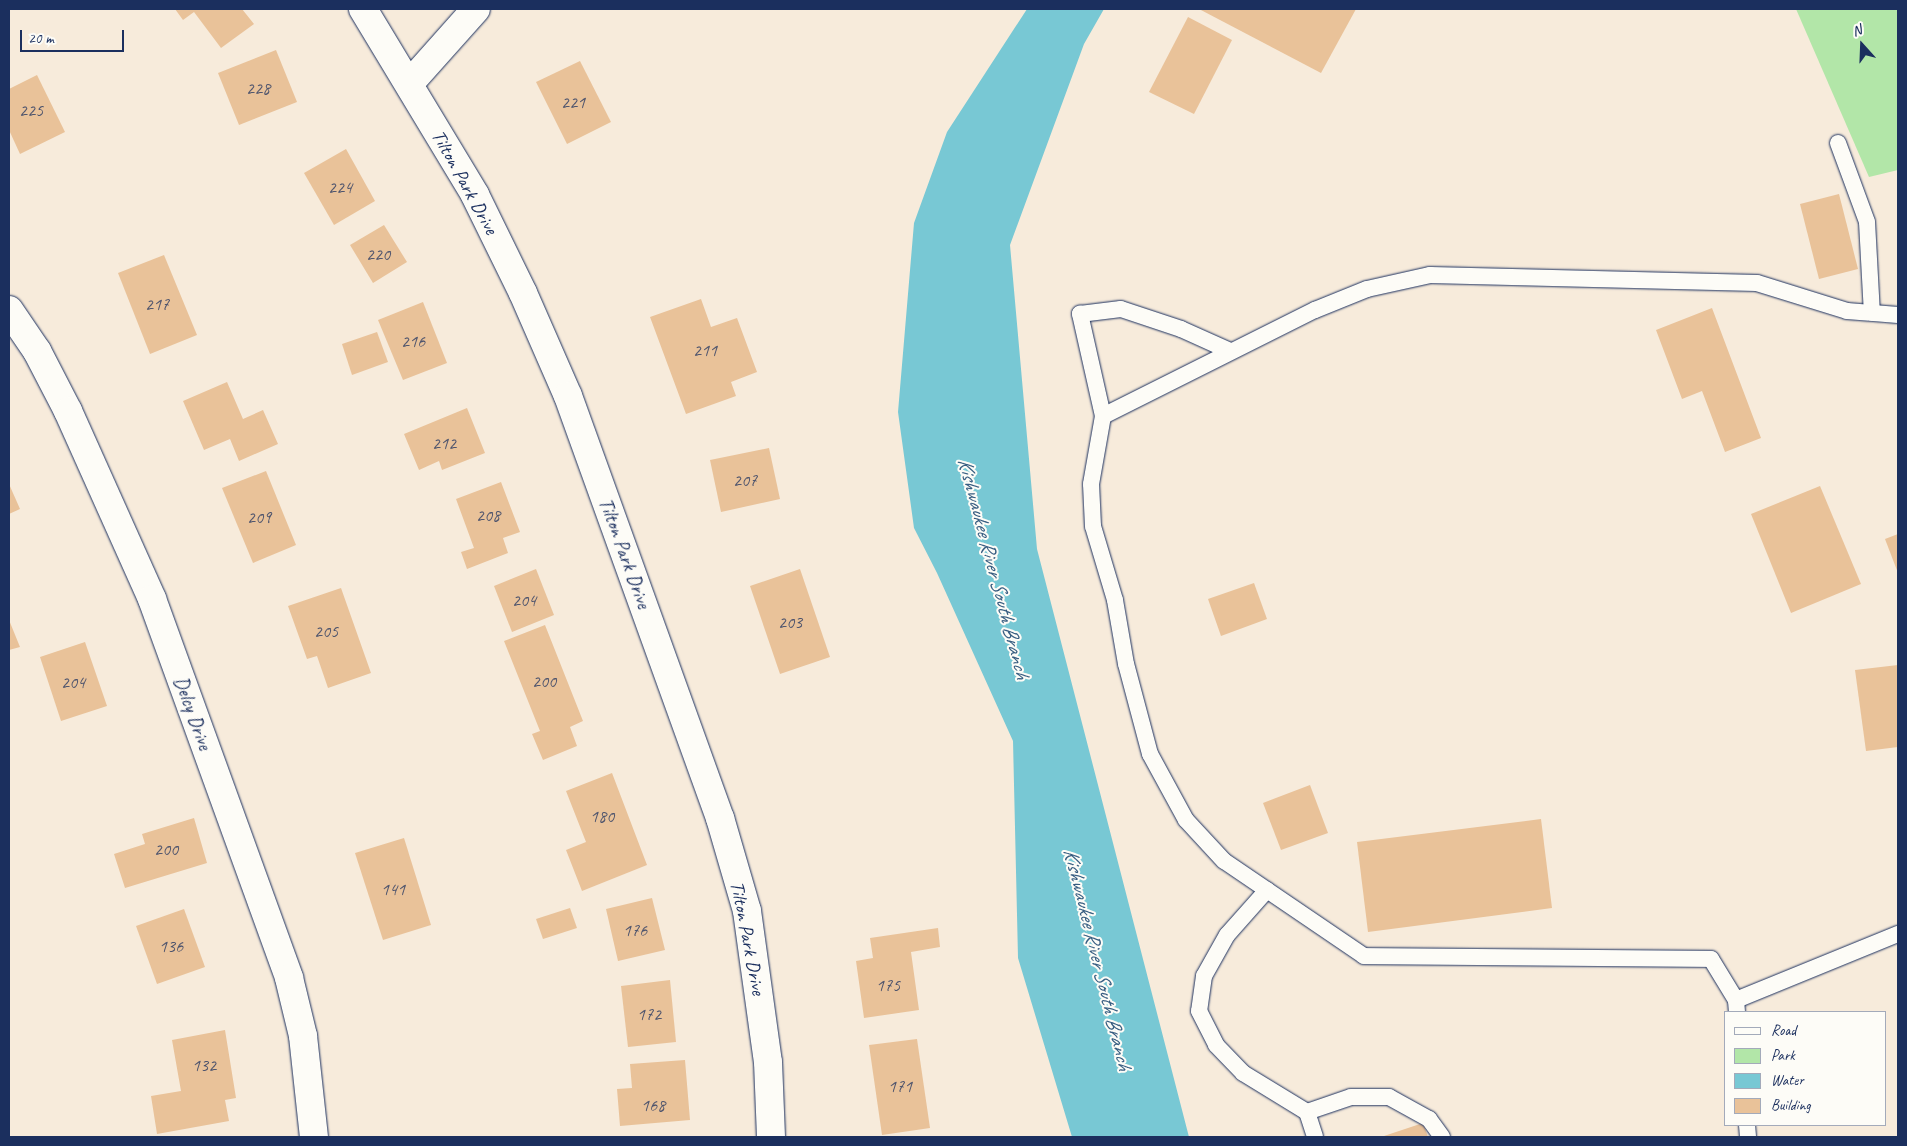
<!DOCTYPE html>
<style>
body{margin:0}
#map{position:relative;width:1907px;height:1146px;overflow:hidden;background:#f7ebdb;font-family:Caveat,sans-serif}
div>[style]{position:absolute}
.green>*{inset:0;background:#b2e6a8}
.water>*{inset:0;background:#78c8d4}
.building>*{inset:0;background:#e9c299}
.roads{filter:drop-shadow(0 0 1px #1b2f5e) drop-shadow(0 0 1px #1b2f5e)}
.service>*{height:16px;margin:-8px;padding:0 8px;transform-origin:8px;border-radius:8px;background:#fdfcf7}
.minor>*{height:28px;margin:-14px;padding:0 14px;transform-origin:14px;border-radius:14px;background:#fdfcf7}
span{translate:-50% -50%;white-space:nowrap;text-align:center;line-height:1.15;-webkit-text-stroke:4px #fdfcf7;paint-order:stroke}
.number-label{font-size:18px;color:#4e546d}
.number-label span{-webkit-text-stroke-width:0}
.street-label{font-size:20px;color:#1b2f5e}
.water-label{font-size:21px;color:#375d81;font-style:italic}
.frame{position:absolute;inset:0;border:10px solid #1b2f5e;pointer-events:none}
.legend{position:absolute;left:1724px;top:1011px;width:162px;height:115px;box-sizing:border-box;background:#fdfcf7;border:1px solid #a3aaba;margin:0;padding:6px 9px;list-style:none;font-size:15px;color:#1b2f5e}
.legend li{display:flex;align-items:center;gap:10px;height:25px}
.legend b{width:25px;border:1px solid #a3aaba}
.north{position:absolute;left:1837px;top:20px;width:50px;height:50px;-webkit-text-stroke:4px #fdfcf7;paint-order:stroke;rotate:340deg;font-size:14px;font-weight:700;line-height:20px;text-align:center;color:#1b2f5e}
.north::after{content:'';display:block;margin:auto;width:18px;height:22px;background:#1b2f5e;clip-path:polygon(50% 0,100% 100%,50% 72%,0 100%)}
.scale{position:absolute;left:20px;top:30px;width:104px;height:22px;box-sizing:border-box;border:2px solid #1b2f5e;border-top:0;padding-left:6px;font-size:15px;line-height:18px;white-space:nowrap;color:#1b2f5e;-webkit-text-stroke:4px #fdfcf7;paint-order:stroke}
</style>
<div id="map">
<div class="green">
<i style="clip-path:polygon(1796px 9px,1898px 9px,1898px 170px,1869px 177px)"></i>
</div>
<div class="water">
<i style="clip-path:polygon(1027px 9px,1104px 9px,1084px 44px,1010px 245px,1037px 549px,1189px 1137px,1072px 1137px,1018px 958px,1013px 741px,937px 573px,914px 528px,898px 412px,914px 223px,947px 132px)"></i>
</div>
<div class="building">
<i style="clip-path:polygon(175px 9px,242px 9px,254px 24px,221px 48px,194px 12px,183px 20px)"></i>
<i style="clip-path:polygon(1199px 9px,1356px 9px,1321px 73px)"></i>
<i style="clip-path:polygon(1188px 17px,1232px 40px,1194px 114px,1149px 92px)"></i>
<i style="clip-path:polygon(276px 50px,297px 102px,239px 125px,218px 73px)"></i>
<i style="clip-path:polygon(580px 61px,611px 122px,567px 144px,536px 82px)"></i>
<i style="clip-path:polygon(37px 75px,65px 132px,20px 154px,9px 130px,9px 89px)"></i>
<i style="clip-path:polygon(346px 149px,375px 201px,334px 225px,304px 173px)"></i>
<i style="clip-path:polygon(1839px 194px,1858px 269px,1819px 279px,1800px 204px)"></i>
<i style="clip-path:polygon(384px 225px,407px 262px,373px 283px,350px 245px)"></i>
<i style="clip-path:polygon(164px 255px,197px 335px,150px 354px,118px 273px)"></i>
<i style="clip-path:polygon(701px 299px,711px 327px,737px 318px,757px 372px,731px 382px,736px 396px,686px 414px,650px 317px)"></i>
<i style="clip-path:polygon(423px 302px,447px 363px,403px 380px,378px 320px)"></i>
<i style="clip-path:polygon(1712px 308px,1761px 438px,1725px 452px,1702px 391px,1682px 399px,1656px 330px)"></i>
<i style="clip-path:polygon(377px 332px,388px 362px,352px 375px,342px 344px)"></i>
<i style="clip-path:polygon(227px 382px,243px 419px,263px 410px,278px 444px,239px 461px,230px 439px,204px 450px,183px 401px)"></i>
<i style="clip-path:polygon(467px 408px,485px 453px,442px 470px,439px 461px,419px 470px,404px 434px)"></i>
<i style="clip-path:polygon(769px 448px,780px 499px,721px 512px,710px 460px)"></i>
<i style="clip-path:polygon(266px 471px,296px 545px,253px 563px,222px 488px)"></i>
<i style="clip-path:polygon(501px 482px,520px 532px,503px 538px,508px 553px,467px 569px,461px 552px,474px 548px,456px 499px)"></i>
<i style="clip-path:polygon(9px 484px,20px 509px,9px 514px)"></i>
<i style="clip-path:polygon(1820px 486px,1861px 584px,1791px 613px,1751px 514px)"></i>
<i style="clip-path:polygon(1898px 534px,1898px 573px,1885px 539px)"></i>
<i style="clip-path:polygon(536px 569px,554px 615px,512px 632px,494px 586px)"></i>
<i style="clip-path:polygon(800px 569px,830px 657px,780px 674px,750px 586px)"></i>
<i style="clip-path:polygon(1254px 583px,1267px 619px,1221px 636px,1208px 599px)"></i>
<i style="clip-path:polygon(341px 588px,371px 673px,328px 688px,317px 656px,307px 659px,288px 606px)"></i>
<i style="clip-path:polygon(9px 620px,20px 647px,9px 650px)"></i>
<i style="clip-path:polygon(545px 625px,583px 721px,570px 727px,577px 746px,543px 760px,532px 734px,540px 731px,504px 641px)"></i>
<i style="clip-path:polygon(85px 642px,107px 706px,61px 721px,40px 657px)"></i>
<i style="clip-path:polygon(1898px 665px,1898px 747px,1866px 751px,1855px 670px)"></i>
<i style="clip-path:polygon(612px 773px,647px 865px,582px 891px,566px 850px,586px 842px,566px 791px)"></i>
<i style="clip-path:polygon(1310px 785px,1328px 833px,1281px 850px,1263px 803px)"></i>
<i style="clip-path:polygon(194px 818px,207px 863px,125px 888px,114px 854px,145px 844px,142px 834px)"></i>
<i style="clip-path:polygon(1541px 819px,1552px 908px,1368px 932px,1357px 842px)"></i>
<i style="clip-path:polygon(404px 838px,431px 925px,383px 940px,355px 853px)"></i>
<i style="clip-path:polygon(652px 898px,665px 950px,618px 961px,606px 909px)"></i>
<i style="clip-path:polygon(570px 908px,577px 928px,543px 939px,536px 919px)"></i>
<i style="clip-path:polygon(184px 909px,205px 967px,157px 984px,136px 926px)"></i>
<i style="clip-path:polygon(938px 928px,940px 947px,911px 952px,919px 1010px,864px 1018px,856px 961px,873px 958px,870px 938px)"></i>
<i style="clip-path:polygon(670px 980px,676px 1042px,628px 1047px,621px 986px)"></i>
<i style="clip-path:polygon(225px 1030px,236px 1098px,225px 1100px,229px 1121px,157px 1134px,151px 1096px,181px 1091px,172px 1040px)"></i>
<i style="clip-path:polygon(917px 1039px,930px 1128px,882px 1135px,869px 1045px)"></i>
<i style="clip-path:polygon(685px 1060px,690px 1120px,620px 1126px,617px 1089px,632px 1088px,630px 1064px)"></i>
<i style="clip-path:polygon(1423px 1123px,1428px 1137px,1381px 1137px)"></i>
</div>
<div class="roads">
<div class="service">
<i style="left:1838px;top:143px;width:84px;rotate:69.8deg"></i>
<i style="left:1867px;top:222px;width:91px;rotate:86.9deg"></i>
<i style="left:1103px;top:416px;width:105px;rotate:-102.7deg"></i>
<i style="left:1080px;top:314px;width:41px;rotate:-7deg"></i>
<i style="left:1121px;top:309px;width:63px;rotate:18.4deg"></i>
<i style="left:1181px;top:329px;width:54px;rotate:24.2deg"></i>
<i style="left:1267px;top:890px;width:60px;rotate:131.6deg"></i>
<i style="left:1227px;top:935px;width:47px;rotate:119.3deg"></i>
<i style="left:1204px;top:976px;width:35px;rotate:98deg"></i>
<i style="left:1199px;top:1011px;width:38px;rotate:63deg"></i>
<i style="left:1216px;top:1045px;width:39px;rotate:46deg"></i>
<i style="left:1243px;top:1073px;width:75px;rotate:31.4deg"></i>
<i style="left:1307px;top:1112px;width:46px;rotate:-18.8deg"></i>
<i style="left:1351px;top:1097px;width:38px"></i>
<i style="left:1389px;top:1097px;width:46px;rotate:28.8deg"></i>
<i style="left:1429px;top:1119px;width:22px;rotate:54deg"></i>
<i style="left:1736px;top:1000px;width:175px;rotate:-22.2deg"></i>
<i style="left:1737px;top:1012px;width:12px;rotate:-95deg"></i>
<i style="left:1736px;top:1000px;width:48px;rotate:-121.4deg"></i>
<i style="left:1711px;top:959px;width:347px;rotate:-179.5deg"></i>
<i style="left:1364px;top:956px;width:169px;rotate:-145.8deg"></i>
<i style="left:1224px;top:861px;width:56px;rotate:-132.8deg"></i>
<i style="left:1186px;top:820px;width:75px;rotate:-118.6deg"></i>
<i style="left:1150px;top:754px;width:93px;rotate:-104.9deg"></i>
<i style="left:1126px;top:664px;width:65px;rotate:-99.8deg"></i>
<i style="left:1115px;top:600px;width:77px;rotate:-106.6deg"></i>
<i style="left:1093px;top:526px;width:42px;rotate:-92.7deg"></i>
<i style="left:1091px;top:484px;width:69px;rotate:-80deg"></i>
<i style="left:1103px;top:416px;width:237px;rotate:-26.6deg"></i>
<i style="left:1315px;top:310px;width:56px;rotate:-22deg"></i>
<i style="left:1367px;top:289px;width:65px;rotate:-12.5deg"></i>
<i style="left:1430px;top:275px;width:327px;rotate:1.4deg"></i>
<i style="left:1757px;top:283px;width:94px;rotate:17.3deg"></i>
<i style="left:1847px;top:311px;width:51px;rotate:4.5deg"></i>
<i style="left:1307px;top:1112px;width:26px;rotate:72deg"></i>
<i style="left:1747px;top:1125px;width:12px;rotate:85deg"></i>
</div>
<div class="minor">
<i style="left:363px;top:9px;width:217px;rotate:58.9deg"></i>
<i style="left:475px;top:195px;width:109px;rotate:63.9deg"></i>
<i style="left:523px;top:293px;width:112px;rotate:66.4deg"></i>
<i style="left:568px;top:396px;width:449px;rotate:70.2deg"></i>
<i style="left:720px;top:818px;width:97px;rotate:73.8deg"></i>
<i style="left:747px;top:911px;width:152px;rotate:82.1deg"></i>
<i style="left:768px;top:1062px;width:75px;rotate:87.7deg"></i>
<i style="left:410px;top:83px;width:99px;rotate:-48.3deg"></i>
<i style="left:9px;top:310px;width:50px;rotate:55.7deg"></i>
<i style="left:37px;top:351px;width:68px;rotate:62.7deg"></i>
<i style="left:68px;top:411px;width:206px;rotate:65.9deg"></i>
<i style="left:152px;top:599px;width:403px;rotate:70.1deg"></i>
<i style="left:289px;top:978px;width:60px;rotate:76.4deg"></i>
<i style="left:303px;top:1036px;width:102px;rotate:83.8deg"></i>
</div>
</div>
<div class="number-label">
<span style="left:258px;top:88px">228</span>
<span style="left:573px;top:102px">221</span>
<span style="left:31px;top:110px">225</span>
<span style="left:340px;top:187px">224</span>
<span style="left:378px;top:254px">220</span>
<span style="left:157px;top:304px">217</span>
<span style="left:413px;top:341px">216</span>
<span style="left:705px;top:350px">211</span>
<span style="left:444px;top:443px">212</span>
<span style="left:745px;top:480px">207</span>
<span style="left:488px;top:515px">208</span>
<span style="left:259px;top:517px">209</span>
<span style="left:524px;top:600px">204</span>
<span style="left:790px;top:622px">203</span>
<span style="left:326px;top:631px">205</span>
<span style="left:544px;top:681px">200</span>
<span style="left:73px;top:682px">204</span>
<span style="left:602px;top:816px">180</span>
<span style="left:166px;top:849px">200</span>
<span style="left:393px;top:889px">141</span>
<span style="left:635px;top:930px">176</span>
<span style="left:171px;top:946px">136</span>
<span style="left:888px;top:985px">175</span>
<span style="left:649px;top:1014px">172</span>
<span style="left:204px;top:1065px">132</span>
<span style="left:900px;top:1086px">171</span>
<span style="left:653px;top:1105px">168</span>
</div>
<div class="street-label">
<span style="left:465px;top:182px;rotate:61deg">Tilton Park Drive</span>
<span style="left:625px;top:553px;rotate:70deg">Tilton Park Drive</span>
<span style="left:193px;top:713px;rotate:70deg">Delcy Drive</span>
<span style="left:748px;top:938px;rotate:79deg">Tilton Park Drive</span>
</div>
<div class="water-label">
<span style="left:994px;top:568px;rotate:75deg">Kishwaukee River South Branch</span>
<span style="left:1098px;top:959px;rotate:76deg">Kishwaukee River South Branch</span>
</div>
<div class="frame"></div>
<ul class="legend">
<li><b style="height:6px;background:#fdfcf7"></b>Road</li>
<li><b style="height:14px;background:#b2e6a8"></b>Park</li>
<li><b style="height:14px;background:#78c8d4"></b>Water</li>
<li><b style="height:14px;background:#e9c299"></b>Building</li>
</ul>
<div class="north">N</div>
<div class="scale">20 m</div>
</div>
